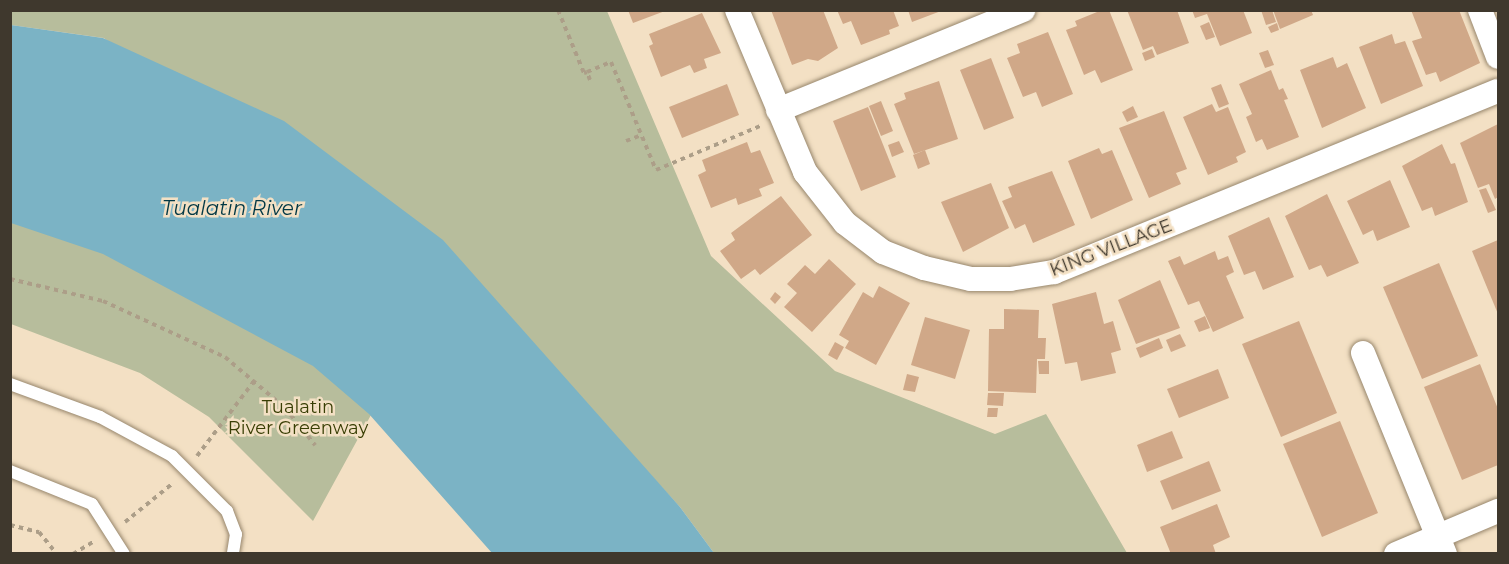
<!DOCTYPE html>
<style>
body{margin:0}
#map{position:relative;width:1509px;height:564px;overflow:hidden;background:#f3e0c4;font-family:Montserrat,sans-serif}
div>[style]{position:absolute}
.green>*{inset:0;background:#b7bd9c}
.water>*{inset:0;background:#7bb3c5}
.building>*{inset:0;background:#d0a888}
.path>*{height:4px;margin-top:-2px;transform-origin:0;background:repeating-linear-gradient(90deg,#ac9e88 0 4.5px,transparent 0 9px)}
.roads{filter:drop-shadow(0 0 2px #97866c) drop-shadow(0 0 2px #97866c)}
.service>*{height:12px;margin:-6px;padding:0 6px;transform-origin:6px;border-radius:6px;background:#fff}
.minor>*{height:24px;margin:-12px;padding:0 12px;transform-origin:12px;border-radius:12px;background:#fff}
span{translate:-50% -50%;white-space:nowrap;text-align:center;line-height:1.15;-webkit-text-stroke:5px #f3e0c4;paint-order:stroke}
.street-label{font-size:18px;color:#3f382d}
.park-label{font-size:18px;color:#383e04}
.water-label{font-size:20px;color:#023845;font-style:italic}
.frame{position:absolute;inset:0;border:12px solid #3f382d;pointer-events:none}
</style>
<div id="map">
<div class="green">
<i style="clip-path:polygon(11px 10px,607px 11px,711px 256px,835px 371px,995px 434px,1046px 414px,1127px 553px,714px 553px,680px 507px,592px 411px,104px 38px,11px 25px)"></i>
<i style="clip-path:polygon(10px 214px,109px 242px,377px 404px,313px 521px,209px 417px,140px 373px,11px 324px)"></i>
</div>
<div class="water">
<i style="clip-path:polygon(11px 25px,103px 38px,284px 121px,443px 240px,680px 507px,714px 553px,492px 553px,369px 414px,313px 366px,103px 254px,11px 223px)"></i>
</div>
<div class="building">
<i style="clip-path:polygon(628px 10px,664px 10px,665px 11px,633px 23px)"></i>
<i style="clip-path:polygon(771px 10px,823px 10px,838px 48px,818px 61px,808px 59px,792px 65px)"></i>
<i style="clip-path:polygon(837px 10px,893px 10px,899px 26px,889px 30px,890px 34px,861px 45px,851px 21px,843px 24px)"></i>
<i style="clip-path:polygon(908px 10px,941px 10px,941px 11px,912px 22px)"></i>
<i style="clip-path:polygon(1102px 10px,1109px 10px,1133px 70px,1101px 83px,1095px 70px,1084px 75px,1066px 30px,1077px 26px,1075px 21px)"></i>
<i style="clip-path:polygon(1127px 10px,1177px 10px,1189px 43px,1157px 55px,1153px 46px,1143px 50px)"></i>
<i style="clip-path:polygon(1192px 10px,1243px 10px,1252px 33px,1220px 46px,1207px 14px,1195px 18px)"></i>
<i style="clip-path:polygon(1261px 10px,1272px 10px,1276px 22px,1266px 25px)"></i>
<i style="clip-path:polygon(1273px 10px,1311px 10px,1313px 15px,1280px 29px)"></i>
<i style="clip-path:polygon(1411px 10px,1459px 10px,1480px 63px,1440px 82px,1436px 72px,1426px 75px,1412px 41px,1422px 38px)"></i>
<i style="clip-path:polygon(702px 13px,721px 53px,704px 59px,707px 68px,694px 73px,690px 65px,661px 77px,649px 46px,653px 44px,649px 34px)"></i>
<i style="clip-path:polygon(1209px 22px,1215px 37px,1206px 40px,1200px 26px)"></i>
<i style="clip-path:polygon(1277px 23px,1279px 30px,1271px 33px,1268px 27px)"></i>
<i style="clip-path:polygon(1048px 32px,1073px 94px,1042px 107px,1036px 92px,1023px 97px,1007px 58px,1020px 53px,1017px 44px)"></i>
<i style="clip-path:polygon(1392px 34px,1395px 44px,1405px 41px,1423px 86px,1381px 104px,1359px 47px)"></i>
<i style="clip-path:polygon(1152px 49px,1155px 57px,1145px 61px,1142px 53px)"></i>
<i style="clip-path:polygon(1268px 50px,1274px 65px,1265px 68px,1259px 53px)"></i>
<i style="clip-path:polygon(1333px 57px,1337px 68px,1347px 63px,1366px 108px,1322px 128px,1300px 70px)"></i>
<i style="clip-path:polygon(991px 58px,1014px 118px,984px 130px,960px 70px)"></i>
<i style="clip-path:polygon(1271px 70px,1279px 90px,1283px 88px,1288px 99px,1284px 100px,1299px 137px,1267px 150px,1262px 139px,1256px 142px,1246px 117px,1252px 114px,1239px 84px)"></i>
<i style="clip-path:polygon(939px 81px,958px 139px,914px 154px,894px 104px,906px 99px,904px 93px)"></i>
<i style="clip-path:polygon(727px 84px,739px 115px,682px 138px,669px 107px)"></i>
<i style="clip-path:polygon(1221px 84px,1229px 104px,1219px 108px,1211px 88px)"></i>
<i style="clip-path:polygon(881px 101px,893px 131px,881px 136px,869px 106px)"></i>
<i style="clip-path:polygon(1212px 104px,1216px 112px,1228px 107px,1246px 152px,1236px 157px,1238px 162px,1208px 175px,1183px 117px)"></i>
<i style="clip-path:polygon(1133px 106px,1138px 117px,1127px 122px,1122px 112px)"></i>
<i style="clip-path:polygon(868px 107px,896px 177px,861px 191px,833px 121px)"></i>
<i style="clip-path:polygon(1164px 111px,1187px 169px,1176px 173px,1181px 184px,1149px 198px,1119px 128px)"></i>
<i style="clip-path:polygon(1498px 124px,1498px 197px,1495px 199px,1489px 184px,1478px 188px,1460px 143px)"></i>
<i style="clip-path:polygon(899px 141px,904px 152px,892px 157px,888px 145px)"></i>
<i style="clip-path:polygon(747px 142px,751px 153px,760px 150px,774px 183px,759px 189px,762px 196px,738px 205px,736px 198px,711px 208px,698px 175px,706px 171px,702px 160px)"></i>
<i style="clip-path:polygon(1442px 144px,1451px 164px,1455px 163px,1468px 202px,1435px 216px,1432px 207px,1422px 211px,1402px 166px)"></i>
<i style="clip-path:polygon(1099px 148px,1102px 154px,1112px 150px,1133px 200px,1091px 219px,1068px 161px)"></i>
<i style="clip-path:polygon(925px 150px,930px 164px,918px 169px,913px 155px)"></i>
<i style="clip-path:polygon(1052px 171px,1075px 225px,1033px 243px,1025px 224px,1015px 229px,1002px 201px,1012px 197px,1008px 187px)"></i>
<i style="clip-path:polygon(1390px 180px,1410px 227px,1377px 241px,1373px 230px,1363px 235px,1347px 201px)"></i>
<i style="clip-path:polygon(991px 183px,1009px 228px,963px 252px,941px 202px)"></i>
<i style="clip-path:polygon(1486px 188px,1496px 210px,1488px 213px,1479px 190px)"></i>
<i style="clip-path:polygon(1327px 194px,1359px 263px,1327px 277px,1321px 265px,1309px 270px,1285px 216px)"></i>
<i style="clip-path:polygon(781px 196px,812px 235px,760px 275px,755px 269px,741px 279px,720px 251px,735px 240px,731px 233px)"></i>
<i style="clip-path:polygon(1269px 217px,1294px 277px,1263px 290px,1255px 271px,1244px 275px,1228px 236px)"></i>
<i style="clip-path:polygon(1498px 240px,1498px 314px,1472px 251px)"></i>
<i style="clip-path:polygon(1215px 251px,1218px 260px,1228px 256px,1234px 272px,1226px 276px,1244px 318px,1213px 332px,1199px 301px,1188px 305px,1168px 261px,1180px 256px,1184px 265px)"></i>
<i style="clip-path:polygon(829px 259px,856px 284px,812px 332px,784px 307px,797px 293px,787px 284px,805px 265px,815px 274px)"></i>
<i style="clip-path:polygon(1439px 263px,1478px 356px,1422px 379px,1383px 287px)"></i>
<i style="clip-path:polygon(1160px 280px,1180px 328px,1136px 344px,1118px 300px)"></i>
<i style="clip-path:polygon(879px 286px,910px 303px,876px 365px,845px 348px,849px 341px,839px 335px,863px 292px,873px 298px)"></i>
<i style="clip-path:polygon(775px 292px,781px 297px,775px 304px,770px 299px)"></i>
<i style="clip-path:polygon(1096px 292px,1104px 324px,1113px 321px,1121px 350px,1111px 353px,1116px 373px,1081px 381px,1077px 362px,1065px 364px,1052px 304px)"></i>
<i style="clip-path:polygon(1004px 309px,1039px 310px,1038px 338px,1046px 338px,1045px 359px,1037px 359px,1036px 393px,988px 391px,989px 329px,1004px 329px)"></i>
<i style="clip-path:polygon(1205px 316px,1210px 328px,1199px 332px,1194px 321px)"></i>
<i style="clip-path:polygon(925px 317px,970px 330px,955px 379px,911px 365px)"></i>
<i style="clip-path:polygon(1299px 321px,1337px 413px,1281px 437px,1242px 344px)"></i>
<i style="clip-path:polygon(1180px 334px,1186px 346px,1171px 352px,1166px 340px)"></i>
<i style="clip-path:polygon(1159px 338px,1163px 348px,1140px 358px,1136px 348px)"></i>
<i style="clip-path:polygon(835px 342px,844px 347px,837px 360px,828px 355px)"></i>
<i style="clip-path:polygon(1038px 361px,1049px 361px,1049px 374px,1039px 374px)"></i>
<i style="clip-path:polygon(1480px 364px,1498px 409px,1498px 465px,1462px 480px,1424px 387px)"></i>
<i style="clip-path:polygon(1218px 369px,1229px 398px,1179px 418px,1167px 389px)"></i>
<i style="clip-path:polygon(907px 374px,919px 377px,915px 392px,903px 390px)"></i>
<i style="clip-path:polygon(988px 393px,1004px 393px,1003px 406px,987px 405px)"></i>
<i style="clip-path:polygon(988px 408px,998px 408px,997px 417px,987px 417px)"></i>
<i style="clip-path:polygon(1340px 421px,1378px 513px,1322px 537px,1283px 444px)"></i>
<i style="clip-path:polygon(1172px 431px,1183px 458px,1147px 472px,1137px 445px)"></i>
<i style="clip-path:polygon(1209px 461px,1221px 491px,1172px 510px,1160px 481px)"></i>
<i style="clip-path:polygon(1217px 504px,1230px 537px,1213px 545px,1216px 554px,1171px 554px,1160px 527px)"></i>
</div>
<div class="path">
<i style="left:558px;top:10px;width:68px;rotate:67.6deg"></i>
<i style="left:584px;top:73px;width:3px;rotate:-18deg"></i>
<i style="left:590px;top:80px;width:9px;rotate:-111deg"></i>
<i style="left:587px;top:72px;width:26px;rotate:-23deg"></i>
<i style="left:611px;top:62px;width:117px;rotate:67.4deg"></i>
<i style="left:656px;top:170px;width:113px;rotate:-22.9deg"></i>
<i style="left:626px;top:141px;width:17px;rotate:-21deg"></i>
<i style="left:10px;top:279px;width:96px;rotate:13.3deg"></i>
<i style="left:103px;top:301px;width:134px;rotate:24.7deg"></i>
<i style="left:225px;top:357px;width:79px;rotate:40.4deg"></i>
<i style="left:285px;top:408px;width:48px;rotate:51deg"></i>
<i style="left:197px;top:456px;width:96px;rotate:-52.7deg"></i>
<i style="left:125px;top:522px;width:60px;rotate:-39deg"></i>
<i style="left:10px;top:525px;width:30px;rotate:14deg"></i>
<i style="left:39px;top:532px;width:28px;rotate:51deg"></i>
<i style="left:73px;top:554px;width:23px;rotate:-31deg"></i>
</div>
<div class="roads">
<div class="service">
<i style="left:10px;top:384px;width:96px;rotate:20.1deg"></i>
<i style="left:100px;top:417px;width:82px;rotate:28.4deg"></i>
<i style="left:172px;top:456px;width:78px;rotate:45deg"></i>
<i style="left:227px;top:511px;width:25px;rotate:69deg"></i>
<i style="left:236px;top:534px;width:20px;rotate:99deg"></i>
<i style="left:10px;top:471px;width:88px;rotate:21.9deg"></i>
<i style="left:92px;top:504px;width:59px;rotate:57.4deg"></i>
</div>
<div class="minor">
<i style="left:737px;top:10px;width:176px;rotate:67.2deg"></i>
<i style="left:805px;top:172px;width:65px;rotate:51.9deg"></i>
<i style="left:845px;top:223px;width:48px;rotate:37.3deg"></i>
<i style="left:883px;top:252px;width:44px;rotate:21.3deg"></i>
<i style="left:924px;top:268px;width:48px;rotate:13.2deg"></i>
<i style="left:971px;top:279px;width:39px"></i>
<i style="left:1010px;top:279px;width:45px;rotate:-9deg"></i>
<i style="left:1054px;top:272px;width:479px;rotate:-22.2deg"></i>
<i style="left:1480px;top:10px;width:50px;rotate:69deg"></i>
<i style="left:778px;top:110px;width:265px;rotate:-22.2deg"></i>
<i style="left:1363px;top:353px;width:217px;rotate:67.8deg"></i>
<i style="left:1396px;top:554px;width:111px;rotate:-22.9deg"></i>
</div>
</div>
<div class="street-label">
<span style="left:1111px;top:248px;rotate:-21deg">KING VILLAGE</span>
</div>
<div class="park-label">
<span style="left:298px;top:418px">Tualatin<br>River Greenway</span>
</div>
<div class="water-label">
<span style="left:232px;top:208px">Tualatin River</span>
</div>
<div class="frame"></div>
</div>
